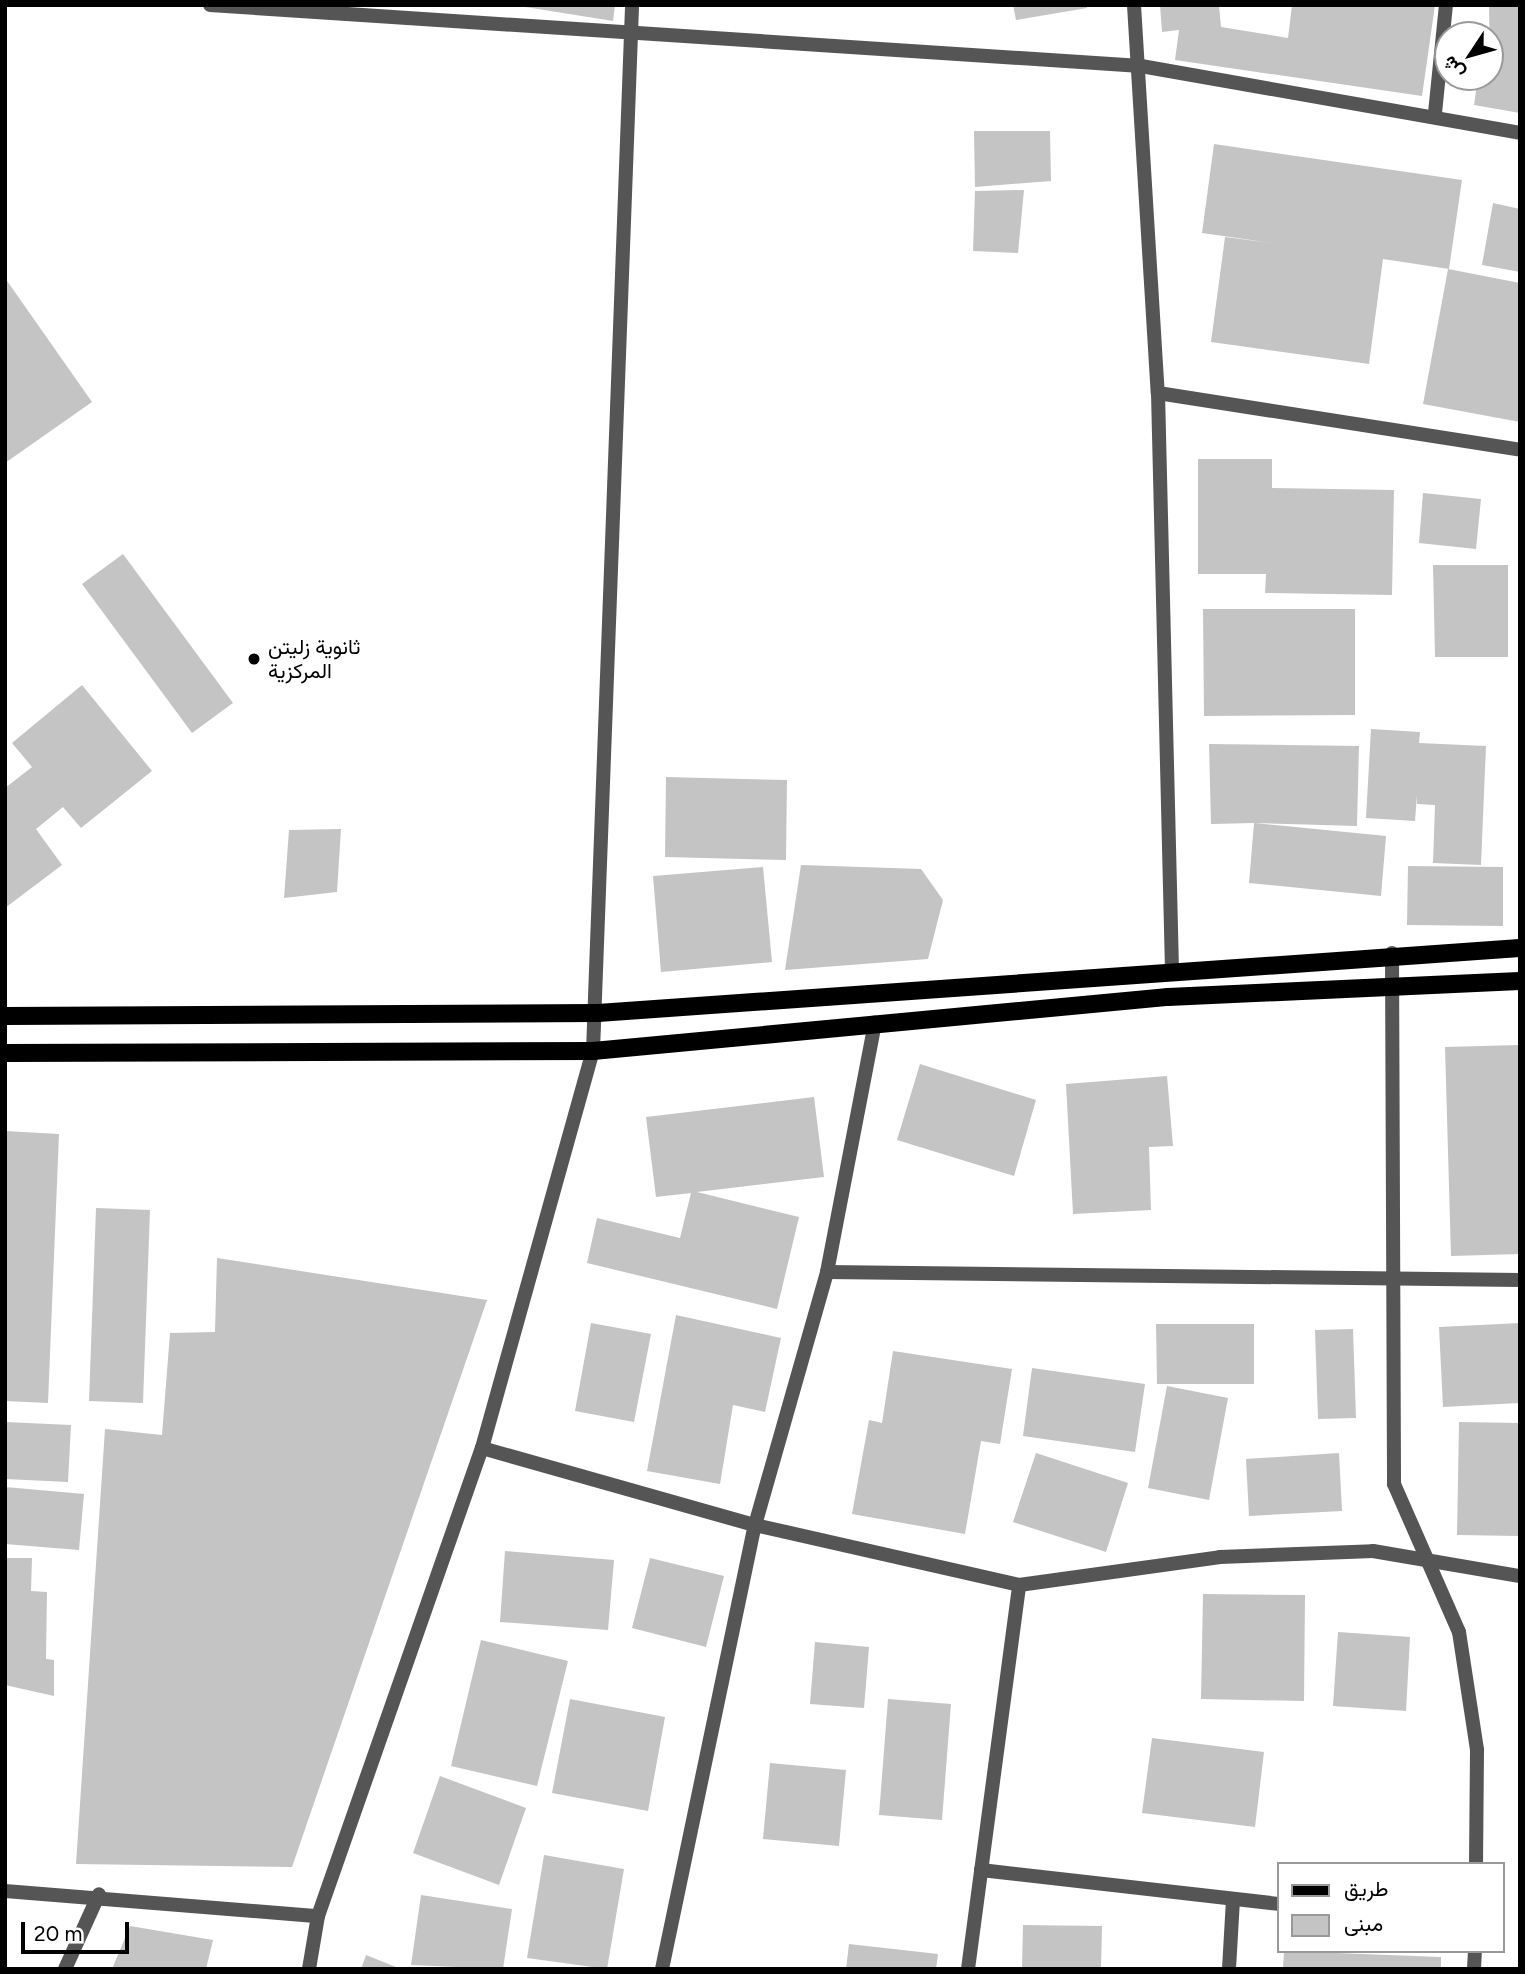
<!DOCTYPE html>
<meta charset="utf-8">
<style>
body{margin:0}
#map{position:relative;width:1525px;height:1974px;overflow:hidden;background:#fff;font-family:Figtree,Vazirmatn,sans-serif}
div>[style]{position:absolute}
.building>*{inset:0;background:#c4c4c4}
.minor>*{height:14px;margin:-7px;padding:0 7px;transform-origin:7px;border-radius:7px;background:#555}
.primary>*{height:18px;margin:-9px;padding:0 9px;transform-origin:9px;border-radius:9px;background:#000}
.dots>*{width:19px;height:19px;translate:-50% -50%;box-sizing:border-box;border:4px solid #fff;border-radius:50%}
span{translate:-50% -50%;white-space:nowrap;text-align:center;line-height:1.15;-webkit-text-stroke:5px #fff;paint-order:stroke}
.poi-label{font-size:21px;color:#000}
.left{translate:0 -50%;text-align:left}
.frame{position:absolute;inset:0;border:7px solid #000;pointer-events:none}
.legend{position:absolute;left:1277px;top:1862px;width:228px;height:91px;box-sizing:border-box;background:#fff;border:2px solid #999;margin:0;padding:9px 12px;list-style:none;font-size:21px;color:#000}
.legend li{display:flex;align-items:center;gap:14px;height:35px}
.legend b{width:35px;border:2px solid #999}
.north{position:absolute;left:1434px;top:21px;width:70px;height:70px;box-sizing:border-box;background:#fff;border:2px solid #999;border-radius:50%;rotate:234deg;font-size:19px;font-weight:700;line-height:28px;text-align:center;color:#000}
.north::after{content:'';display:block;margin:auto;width:24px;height:32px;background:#000;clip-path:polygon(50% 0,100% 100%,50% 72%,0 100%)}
.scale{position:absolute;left:21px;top:1922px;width:108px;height:32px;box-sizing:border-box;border:4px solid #000;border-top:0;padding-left:9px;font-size:21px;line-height:24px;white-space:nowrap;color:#000;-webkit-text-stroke:5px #fff;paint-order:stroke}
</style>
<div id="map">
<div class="building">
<i style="clip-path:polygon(513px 5px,615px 5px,613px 21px)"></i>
<i style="clip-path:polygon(1013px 5px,1086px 5px,1087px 8px,1016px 20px)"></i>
<i style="clip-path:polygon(1160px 5px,1219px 5px,1221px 27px,1288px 38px,1292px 5px,1435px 5px,1422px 96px,1175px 60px,1179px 30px,1162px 32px)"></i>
<i style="clip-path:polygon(1489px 5px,1520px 5px,1520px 113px,1474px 105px,1478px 77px,1490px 77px)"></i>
<i style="clip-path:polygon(974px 131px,1050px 131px,1051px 181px,975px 187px)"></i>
<i style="clip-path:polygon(1214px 144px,1462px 180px,1449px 269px,1383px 259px,1369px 364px,1211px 342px,1225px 237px,1279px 244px,1202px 233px)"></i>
<i style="clip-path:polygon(1024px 190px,1018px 253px,973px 251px,975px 191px)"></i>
<i style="clip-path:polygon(1493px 203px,1520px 209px,1520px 272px,1482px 265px)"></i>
<i style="clip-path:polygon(1448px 269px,1520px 283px,1520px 422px,1423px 404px)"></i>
<i style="clip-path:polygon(5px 278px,92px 402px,5px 463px)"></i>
<i style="clip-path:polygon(1198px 459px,1272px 459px,1272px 488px,1394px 490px,1392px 595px,1265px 593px,1266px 574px,1198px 574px)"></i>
<i style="clip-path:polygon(1423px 493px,1481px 499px,1476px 549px,1419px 543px)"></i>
<i style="clip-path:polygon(123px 554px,233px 703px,192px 733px,82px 584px)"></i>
<i style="clip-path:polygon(1433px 565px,1508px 565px,1508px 657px,1435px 657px)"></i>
<i style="clip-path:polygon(1203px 609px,1355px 609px,1355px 715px,1204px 716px)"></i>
<i style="clip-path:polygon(82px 685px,152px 771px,81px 828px,63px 807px,36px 829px,62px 865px,5px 908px,5px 788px,32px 767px,12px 743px)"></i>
<i style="clip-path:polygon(1371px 729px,1420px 732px,1419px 743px,1486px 746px,1481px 865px,1433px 863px,1435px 805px,1417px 804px,1417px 795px,1415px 821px,1366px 818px)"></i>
<i style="clip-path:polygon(1209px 744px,1359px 746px,1357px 826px,1254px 823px,1386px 836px,1381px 896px,1249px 883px,1254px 823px,1211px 824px)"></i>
<i style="clip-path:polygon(666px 777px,787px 780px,786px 860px,665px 857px)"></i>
<i style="clip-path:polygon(341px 829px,337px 892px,284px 898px,289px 830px)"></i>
<i style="clip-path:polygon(801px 865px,921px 869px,943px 900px,928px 959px,785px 970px)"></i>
<i style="clip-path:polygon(1408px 866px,1503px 867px,1503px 926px,1407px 925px)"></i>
<i style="clip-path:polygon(763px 867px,772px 962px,661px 972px,653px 876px)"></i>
<i style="clip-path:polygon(1520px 1045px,1520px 1254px,1451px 1256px,1445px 1047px)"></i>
<i style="clip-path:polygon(920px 1064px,1036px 1100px,1014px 1176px,897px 1140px)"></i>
<i style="clip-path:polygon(1167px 1076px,1173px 1146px,1149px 1147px,1151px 1210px,1073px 1214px,1066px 1084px)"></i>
<i style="clip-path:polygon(814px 1097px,824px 1177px,697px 1192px,799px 1217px,777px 1309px,587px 1263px,597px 1218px,680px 1238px,691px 1193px,656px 1197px,646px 1117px)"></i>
<i style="clip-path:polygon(5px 1131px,59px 1134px,48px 1403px,5px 1401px)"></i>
<i style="clip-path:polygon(96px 1208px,150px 1210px,143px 1403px,89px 1401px)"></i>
<i style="clip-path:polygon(217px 1258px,487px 1300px,292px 1867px,76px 1864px,105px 1429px,162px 1435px,170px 1333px,215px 1332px)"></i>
<i style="clip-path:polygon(676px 1315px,781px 1338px,765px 1412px,733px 1405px,720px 1484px,647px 1471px)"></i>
<i style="clip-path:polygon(591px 1323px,651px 1334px,634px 1422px,575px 1411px)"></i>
<i style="clip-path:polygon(1520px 1323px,1520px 1403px,1443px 1407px,1439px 1327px)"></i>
<i style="clip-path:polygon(1156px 1324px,1254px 1324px,1254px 1384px,1157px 1384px)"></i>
<i style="clip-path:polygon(1353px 1329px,1356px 1418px,1318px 1419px,1315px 1330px)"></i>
<i style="clip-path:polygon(893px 1351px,1012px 1369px,1000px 1444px,981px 1441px,965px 1534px,852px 1514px,869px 1420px,882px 1423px)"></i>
<i style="clip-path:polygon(1032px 1368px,1145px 1384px,1135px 1452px,1023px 1436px)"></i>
<i style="clip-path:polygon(1167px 1386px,1228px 1398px,1209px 1500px,1148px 1488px)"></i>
<i style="clip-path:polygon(5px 1422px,71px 1425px,68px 1482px,5px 1479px)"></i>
<i style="clip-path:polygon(1459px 1422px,1520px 1423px,1520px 1536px,1457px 1535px)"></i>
<i style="clip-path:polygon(1036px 1453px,1128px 1483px,1106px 1552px,1013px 1522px)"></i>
<i style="clip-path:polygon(1339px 1453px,1342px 1511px,1249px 1516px,1246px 1459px)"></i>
<i style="clip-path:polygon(5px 1487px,84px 1494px,79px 1550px,5px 1544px)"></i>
<i style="clip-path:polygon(505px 1551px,614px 1560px,608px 1630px,500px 1622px)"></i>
<i style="clip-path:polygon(5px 1558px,32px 1558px,31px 1591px,47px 1592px,46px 1659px,54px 1660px,54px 1696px,5px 1685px)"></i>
<i style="clip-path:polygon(650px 1558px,724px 1576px,706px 1647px,632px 1628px)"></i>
<i style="clip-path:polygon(1203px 1594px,1305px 1595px,1304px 1701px,1201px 1699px)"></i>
<i style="clip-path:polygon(1338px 1632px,1410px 1637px,1406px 1711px,1333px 1706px)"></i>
<i style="clip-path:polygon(481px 1640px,568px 1661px,537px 1786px,451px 1766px)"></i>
<i style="clip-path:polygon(815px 1642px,869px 1647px,864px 1708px,810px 1704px)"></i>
<i style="clip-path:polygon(570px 1699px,665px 1717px,648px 1811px,552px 1793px)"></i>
<i style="clip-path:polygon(888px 1699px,951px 1704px,942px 1820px,879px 1815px)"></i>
<i style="clip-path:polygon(1152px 1738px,1264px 1752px,1255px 1827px,1142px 1813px)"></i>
<i style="clip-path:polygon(770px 1763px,846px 1770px,839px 1846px,763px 1839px)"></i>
<i style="clip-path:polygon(440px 1776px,526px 1808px,499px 1885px,413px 1853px)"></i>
<i style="clip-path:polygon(544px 1855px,624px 1869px,607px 1969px,527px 1958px)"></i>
<i style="clip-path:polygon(421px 1895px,512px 1909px,503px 1969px,411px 1965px)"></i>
<i style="clip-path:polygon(1023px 1925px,1102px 1926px,1101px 1969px,1022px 1969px)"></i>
<i style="clip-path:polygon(130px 1926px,213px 1940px,206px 1969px,112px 1969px)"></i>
<i style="clip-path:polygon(849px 1944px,938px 1954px,936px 1969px,846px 1969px)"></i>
<i style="clip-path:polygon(1284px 1951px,1441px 1957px,1441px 1969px,1283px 1969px)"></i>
<i style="clip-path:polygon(366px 1955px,401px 1969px,361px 1969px)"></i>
</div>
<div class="minor">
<i style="left:210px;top:5px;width:933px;rotate:3.75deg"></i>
<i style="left:1141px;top:66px;width:385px;rotate:10deg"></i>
<i style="left:1134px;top:5px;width:389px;rotate:86.5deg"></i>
<i style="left:1158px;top:393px;width:576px;rotate:88.61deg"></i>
<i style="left:1435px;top:113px;width:109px;rotate:-84.2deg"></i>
<i style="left:1158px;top:393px;width:366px;rotate:8.9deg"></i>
<i style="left:1392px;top:953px;width:531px;rotate:89.78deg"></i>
<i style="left:1394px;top:1484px;width:162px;rotate:66.3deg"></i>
<i style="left:1459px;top:1632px;width:119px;rotate:81.3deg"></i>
<i style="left:1477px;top:1750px;width:114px;rotate:90.5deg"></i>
<i style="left:827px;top:1272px;width:693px;rotate:0.66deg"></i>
<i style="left:482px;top:1448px;width:284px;rotate:15.8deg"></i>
<i style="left:755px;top:1525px;width:271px;rotate:12.8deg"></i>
<i style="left:1019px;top:1585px;width:203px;rotate:-7.9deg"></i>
<i style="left:1220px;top:1557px;width:153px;rotate:-2.2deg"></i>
<i style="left:1373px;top:1551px;width:149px;rotate:9.7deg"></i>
<i style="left:981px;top:1870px;width:299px;rotate:6.5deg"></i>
<i style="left:5px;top:1891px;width:314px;rotate:4.6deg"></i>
<i style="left:65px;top:1969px;width:82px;rotate:-65.6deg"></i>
<i style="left:309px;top:1969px;width:54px;rotate:-80.4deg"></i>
<i style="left:318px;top:1916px;width:496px;rotate:-70.7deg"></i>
<i style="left:482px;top:1448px;width:412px;rotate:-74.4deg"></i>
<i style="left:593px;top:1051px;width:1047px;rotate:-87.86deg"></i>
<i style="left:662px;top:1969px;width:454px;rotate:-78.2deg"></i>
<i style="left:755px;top:1525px;width:263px;rotate:-74.1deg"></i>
<i style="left:827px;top:1272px;width:254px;rotate:-79.1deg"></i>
<i style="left:968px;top:1969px;width:387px;rotate:-82.4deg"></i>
<i style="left:1229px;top:1969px;width:70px;rotate:-86.7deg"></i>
<i style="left:1474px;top:1969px;width:18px;rotate:-87deg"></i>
</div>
<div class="primary">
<i style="left:5px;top:1016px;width:593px;rotate:-0.29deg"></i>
<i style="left:598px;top:1013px;width:924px;rotate:-4.03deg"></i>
<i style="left:5px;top:1053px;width:588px;rotate:-0.19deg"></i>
<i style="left:593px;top:1051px;width:578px;rotate:-5.37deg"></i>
<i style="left:1168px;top:997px;width:352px;rotate:-2.6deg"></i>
</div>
<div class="dots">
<i style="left:254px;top:659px;background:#000"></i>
</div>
<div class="poi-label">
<span class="left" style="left:268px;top:659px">ثانوية زليتن<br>المركزية</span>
</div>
<div class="frame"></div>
<ul class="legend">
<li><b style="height:9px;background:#000"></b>طريق</li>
<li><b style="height:19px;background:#c4c4c4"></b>مبنى</li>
</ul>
<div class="north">ش</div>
<div class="scale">20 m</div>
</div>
